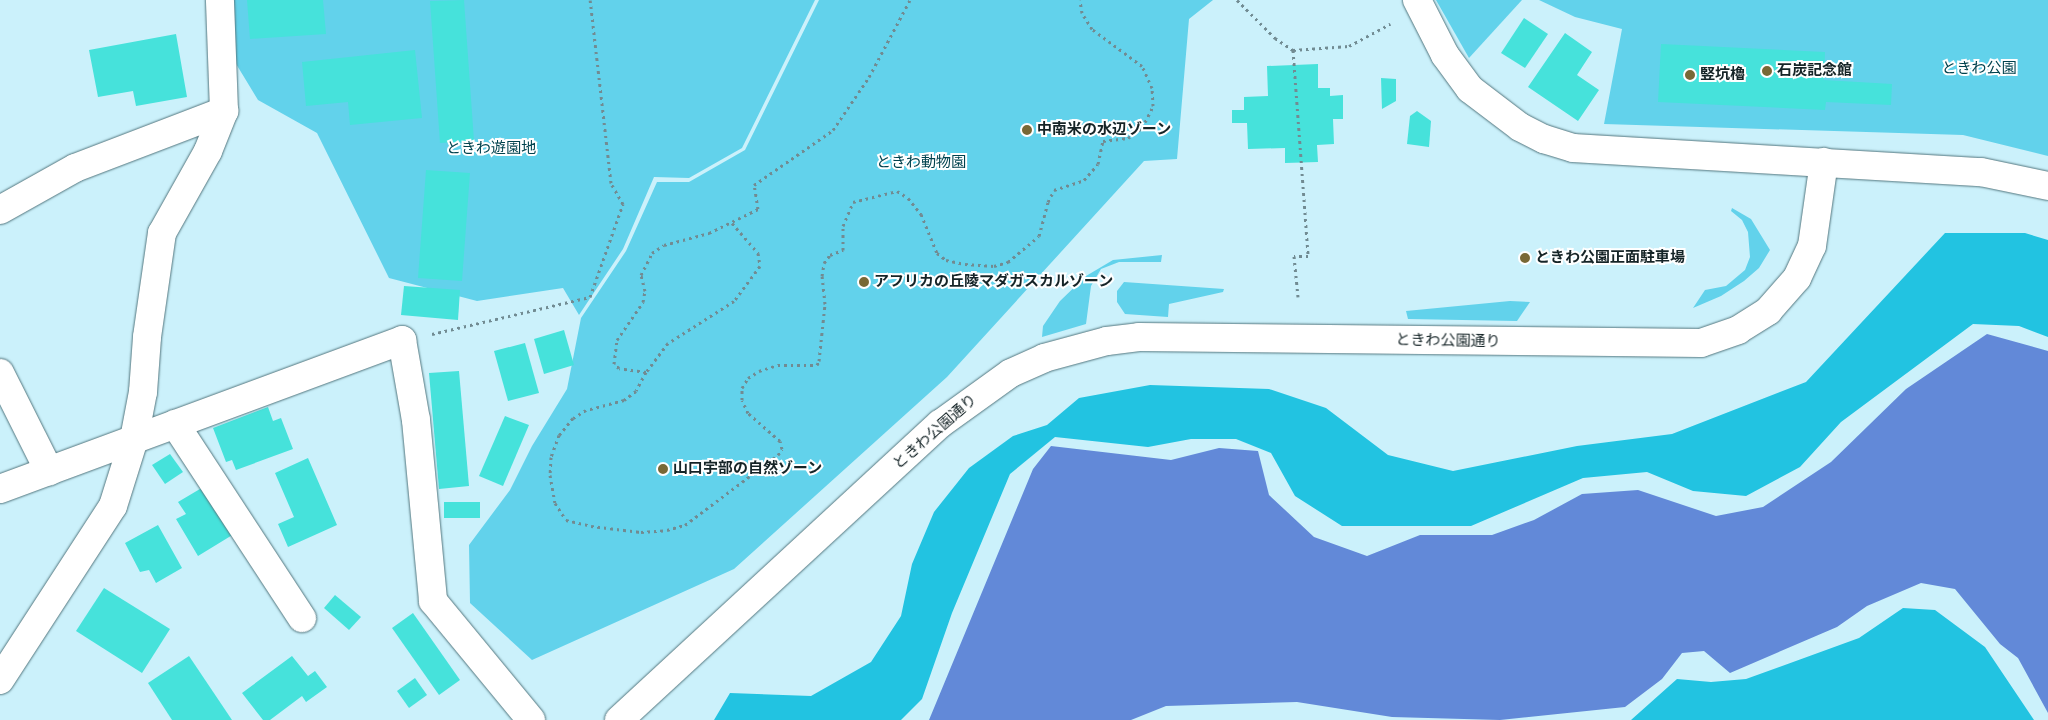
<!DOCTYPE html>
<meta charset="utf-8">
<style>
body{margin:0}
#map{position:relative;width:2048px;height:720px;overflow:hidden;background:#cbf1fb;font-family:Figtree,"Noto Sans JP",sans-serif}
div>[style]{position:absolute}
.green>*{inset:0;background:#62d2eb}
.forest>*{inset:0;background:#22c3e1}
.water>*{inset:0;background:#6289d8}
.building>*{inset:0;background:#46e2db}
.path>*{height:3px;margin-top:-1.5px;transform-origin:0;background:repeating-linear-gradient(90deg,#718b92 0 2.5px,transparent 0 6.5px)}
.roads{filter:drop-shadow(0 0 1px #53767e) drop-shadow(0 0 1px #53767e)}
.street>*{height:28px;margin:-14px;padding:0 14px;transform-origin:14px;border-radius:14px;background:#fff}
.secondary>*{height:28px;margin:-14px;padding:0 14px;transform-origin:14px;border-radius:14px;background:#fff}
.dots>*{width:14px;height:14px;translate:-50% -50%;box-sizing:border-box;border:2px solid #fff;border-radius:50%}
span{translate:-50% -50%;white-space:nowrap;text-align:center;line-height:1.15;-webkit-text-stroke:4px #fff;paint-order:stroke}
.park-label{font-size:15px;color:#00424e}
.poi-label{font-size:15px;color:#152427;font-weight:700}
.left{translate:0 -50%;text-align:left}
.street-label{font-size:15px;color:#152427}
</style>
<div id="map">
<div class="green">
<i style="clip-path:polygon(224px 0,815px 0,742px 148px,689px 178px,654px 177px,623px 249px,579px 315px,563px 288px,477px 301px,389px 278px,317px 133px,258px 100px,224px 44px)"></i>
<i style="clip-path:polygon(819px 0,1213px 0,1189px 19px,1177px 159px,1144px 161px,947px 377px,734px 569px,532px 660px,470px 603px,469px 545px,510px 490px,532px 446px,567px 389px,581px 318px,626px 251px,657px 182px,689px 182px,745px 150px)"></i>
<i style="clip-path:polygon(1436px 0,1522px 0,1469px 58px)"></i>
<i style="clip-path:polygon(1539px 0,2048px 0,2048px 156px,1963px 135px,1604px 124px,1622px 29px,1575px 17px)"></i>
<i style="clip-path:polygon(1732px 208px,1751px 219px,1770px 250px,1759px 268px,1744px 281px,1721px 296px,1693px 308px,1705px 290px,1726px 286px,1745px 270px,1750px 257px,1748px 232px,1742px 220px,1731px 211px)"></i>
<i style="clip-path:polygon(1162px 255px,1161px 262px,1119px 262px,1101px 269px,1091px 286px,1086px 324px,1042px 337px,1043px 326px,1060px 301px,1086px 276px,1113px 260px)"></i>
<i style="clip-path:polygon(1124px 282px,1224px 289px,1223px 292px,1169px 304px,1168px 317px,1125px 314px,1117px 302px,1117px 291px)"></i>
<i style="clip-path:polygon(1510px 301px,1530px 302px,1517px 321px,1408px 319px,1406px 311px)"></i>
</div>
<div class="forest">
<i style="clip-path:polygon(1945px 233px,2025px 233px,2048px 240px,2048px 337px,2019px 326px,1973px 324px,1841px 422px,1800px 467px,1746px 496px,1693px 491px,1647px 472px,1583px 478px,1471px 526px,1342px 526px,1295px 496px,1271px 453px,1236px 439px,1191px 439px,1148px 447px,1055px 437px,1010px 474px,952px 613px,922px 699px,901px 720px,714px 720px,730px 693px,811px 696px,871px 662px,901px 616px,912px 564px,934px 512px,969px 468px,1013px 436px,1047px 425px,1079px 398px,1150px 385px,1269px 389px,1326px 408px,1388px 455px,1453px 471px,1577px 446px,1672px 434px,1806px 382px)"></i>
<i style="clip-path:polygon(1903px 608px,1935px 610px,1985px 647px,2034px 720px,1631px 720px,1677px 679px,1711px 682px,1746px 679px,1859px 638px)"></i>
</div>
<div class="water">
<i style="clip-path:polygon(1987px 334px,2048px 351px,2048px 713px,2018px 658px,2000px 644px,1955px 589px,1921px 583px,1867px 606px,1837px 627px,1730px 673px,1704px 651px,1682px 653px,1662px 679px,1625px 707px,1500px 720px,1392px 717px,1297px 702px,1166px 706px,1131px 720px,929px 720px,1033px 469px,1051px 446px,1171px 460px,1219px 448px,1258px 451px,1269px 495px,1314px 537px,1367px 556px,1420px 535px,1492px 535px,1534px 520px,1582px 494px,1638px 490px,1716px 516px,1763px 507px,1831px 462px,1906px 389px)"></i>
</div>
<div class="building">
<i style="clip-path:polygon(247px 0,323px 0,326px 34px,250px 39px)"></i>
<i style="clip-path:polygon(464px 0,474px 141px,440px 143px,430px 1px)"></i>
<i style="clip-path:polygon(1524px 18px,1548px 34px,1525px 68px,1501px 53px)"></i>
<i style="clip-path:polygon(1565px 33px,1592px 52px,1577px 75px,1599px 90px,1578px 121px,1528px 87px)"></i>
<i style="clip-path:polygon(176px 34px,187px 97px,136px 106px,133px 91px,98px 97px,89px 50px)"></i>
<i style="clip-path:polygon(1661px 44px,1825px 52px,1824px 80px,1892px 84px,1891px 105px,1826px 102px,1825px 110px,1658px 102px)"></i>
<i style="clip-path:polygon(415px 50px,422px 118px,350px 125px,348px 102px,306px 106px,302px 62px)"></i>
<i style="clip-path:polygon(1318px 64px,1318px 88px,1330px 88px,1330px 96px,1343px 95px,1343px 119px,1333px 119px,1334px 144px,1317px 145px,1318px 162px,1285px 163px,1285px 148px,1248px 149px,1247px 123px,1232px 123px,1232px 110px,1244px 110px,1244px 97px,1268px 96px,1267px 66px)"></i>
<i style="clip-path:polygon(1381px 78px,1396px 79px,1396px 101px,1382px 109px)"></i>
<i style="clip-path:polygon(1417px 111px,1431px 121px,1429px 147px,1407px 144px,1410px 116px)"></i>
<i style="clip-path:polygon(426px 170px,470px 173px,462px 281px,418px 278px)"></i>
<i style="clip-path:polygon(404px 286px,460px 290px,458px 320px,401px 315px)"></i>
<i style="clip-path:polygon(564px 330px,574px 365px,544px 374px,534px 339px)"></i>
<i style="clip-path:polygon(525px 343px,539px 393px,508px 401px,494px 351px)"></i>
<i style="clip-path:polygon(459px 371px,469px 486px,439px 489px,429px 373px)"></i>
<i style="clip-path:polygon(268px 407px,273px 421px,281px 418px,293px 449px,236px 470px,232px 460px,226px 462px,213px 428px)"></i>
<i style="clip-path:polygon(505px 416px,529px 425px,503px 486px,479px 476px)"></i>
<i style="clip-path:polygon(170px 454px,183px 472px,165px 484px,152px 465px)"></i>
<i style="clip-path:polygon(308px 458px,337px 525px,288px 547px,278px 524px,294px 517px,275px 473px)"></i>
<i style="clip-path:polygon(205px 486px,234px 534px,198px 556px,176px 519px,186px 514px,178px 502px)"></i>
<i style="clip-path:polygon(444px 502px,480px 502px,480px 518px,444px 518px)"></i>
<i style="clip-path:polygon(158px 525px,182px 568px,156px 583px,149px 570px,140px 572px,125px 543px)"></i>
<i style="clip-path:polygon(104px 588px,170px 629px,142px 673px,76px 631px)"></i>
<i style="clip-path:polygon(335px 595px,361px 617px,349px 630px,324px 608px)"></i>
<i style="clip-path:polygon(413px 613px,460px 680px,439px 695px,392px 628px)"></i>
<i style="clip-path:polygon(189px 656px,232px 720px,172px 720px,148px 683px)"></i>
<i style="clip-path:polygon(292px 656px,308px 676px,315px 671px,327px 687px,306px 702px,302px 696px,270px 720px,263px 720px,242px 693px)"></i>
<i style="clip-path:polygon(415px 678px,427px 695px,409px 708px,397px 691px)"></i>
</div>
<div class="path">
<i style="left:1237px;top:0;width:54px;rotate:45deg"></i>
<i style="left:1275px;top:38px;width:22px;rotate:34deg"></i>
<i style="left:1293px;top:50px;width:56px;rotate:-4.1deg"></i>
<i style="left:1349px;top:46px;width:47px;rotate:-28.2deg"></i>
<i style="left:1293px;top:50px;width:207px;rotate:85.8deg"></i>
<i style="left:1308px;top:256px;width:14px;rotate:180deg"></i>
<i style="left:1294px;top:256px;width:41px;rotate:84.4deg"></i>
<i style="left:732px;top:223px;width:40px;rotate:49deg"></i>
<i style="left:758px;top:253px;width:13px;rotate:81deg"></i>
<i style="left:760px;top:266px;width:44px;rotate:126.6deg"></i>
<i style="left:734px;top:301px;width:78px;rotate:147.5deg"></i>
<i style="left:668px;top:343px;width:36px;rotate:127deg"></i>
<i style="left:646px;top:372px;width:27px;rotate:-172deg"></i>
<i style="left:619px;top:368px;width:6px;rotate:-141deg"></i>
<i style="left:614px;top:364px;width:24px;rotate:-83deg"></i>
<i style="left:617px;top:340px;width:46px;rotate:-55.6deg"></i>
<i style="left:643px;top:302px;width:11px;rotate:-80deg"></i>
<i style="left:645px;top:291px;width:16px;rotate:-104deg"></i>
<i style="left:641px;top:275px;width:25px;rotate:-63deg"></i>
<i style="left:652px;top:253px;width:14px;rotate:-34deg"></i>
<i style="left:664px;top:245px;width:47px;rotate:-14.9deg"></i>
<i style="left:709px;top:233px;width:55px;rotate:-26.1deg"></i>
<i style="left:758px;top:209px;width:24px;rotate:-99deg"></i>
<i style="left:754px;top:185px;width:96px;rotate:-34.8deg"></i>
<i style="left:833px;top:130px;width:64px;rotate:-55.8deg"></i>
<i style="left:869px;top:77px;width:87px;rotate:-62deg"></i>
<i style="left:432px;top:334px;width:162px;rotate:-13.2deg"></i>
<i style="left:590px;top:297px;width:99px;rotate:-70.5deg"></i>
<i style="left:623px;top:204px;width:24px;rotate:-120deg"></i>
<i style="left:611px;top:183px;width:184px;rotate:-96.5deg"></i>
<i style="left:646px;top:372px;width:21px;rotate:118deg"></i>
<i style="left:636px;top:391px;width:15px;rotate:143deg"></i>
<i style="left:624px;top:400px;width:39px;rotate:165deg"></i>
<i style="left:586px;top:410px;width:15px;rotate:148deg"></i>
<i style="left:573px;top:418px;width:22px;rotate:129deg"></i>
<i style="left:559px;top:435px;width:23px;rotate:110deg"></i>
<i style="left:551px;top:457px;width:18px;rotate:93deg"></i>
<i style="left:550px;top:475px;width:28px;rotate:80deg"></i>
<i style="left:555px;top:503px;width:20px;rotate:57deg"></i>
<i style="left:566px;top:520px;width:26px;rotate:13deg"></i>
<i style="left:591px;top:526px;width:50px;rotate:6.8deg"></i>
<i style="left:641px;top:532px;width:26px;rotate:-4deg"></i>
<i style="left:667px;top:530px;width:19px;rotate:-16deg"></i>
<i style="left:685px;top:525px;width:116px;rotate:-37deg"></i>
<i style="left:778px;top:455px;width:7px;rotate:-56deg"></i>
<i style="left:782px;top:449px;width:8px;rotate:-104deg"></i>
<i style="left:780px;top:441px;width:43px;rotate:-138.8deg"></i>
<i style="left:748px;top:413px;width:14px;rotate:-115deg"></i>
<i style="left:742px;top:400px;width:12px;rotate:-90deg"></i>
<i style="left:742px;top:388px;width:12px;rotate:-59deg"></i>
<i style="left:748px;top:378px;width:13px;rotate:-32deg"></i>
<i style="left:759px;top:371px;width:20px;rotate:-18deg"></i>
<i style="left:778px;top:365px;width:39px"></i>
<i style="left:817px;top:365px;width:4px;rotate:-63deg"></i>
<i style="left:819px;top:361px;width:57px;rotate:-84deg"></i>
<i style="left:825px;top:304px;width:28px;rotate:-96deg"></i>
<i style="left:822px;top:276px;width:13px;rotate:-81deg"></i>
<i style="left:824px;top:263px;width:10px;rotate:-53deg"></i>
<i style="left:830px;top:255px;width:14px;rotate:-21deg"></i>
<i style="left:843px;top:250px;width:24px;rotate:-90deg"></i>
<i style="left:843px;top:226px;width:26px;rotate:-67deg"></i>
<i style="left:853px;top:202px;width:45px;rotate:-14deg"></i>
<i style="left:897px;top:191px;width:13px;rotate:32deg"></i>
<i style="left:908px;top:198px;width:21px;rotate:51deg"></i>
<i style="left:921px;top:214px;width:42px;rotate:67.7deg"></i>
<i style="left:937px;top:253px;width:11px;rotate:38deg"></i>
<i style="left:946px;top:260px;width:19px;rotate:12deg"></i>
<i style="left:965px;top:264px;width:29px;rotate:4deg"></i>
<i style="left:994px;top:266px;width:15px;rotate:-16deg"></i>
<i style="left:1008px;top:262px;width:40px;rotate:-40deg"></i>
<i style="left:1039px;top:236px;width:35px;rotate:-75deg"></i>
<i style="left:1048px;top:202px;width:13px;rotate:-63deg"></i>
<i style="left:1054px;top:190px;width:32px;rotate:-18deg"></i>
<i style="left:1084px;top:180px;width:21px;rotate:-49deg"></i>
<i style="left:1098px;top:164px;width:24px;rotate:-78deg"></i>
<i style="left:1103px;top:141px;width:25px;rotate:-7deg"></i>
<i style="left:1128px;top:138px;width:17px;rotate:-36deg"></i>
<i style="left:1142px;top:128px;width:25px;rotate:-63deg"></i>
<i style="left:1153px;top:106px;width:18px;rotate:-93deg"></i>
<i style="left:1152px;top:88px;width:24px;rotate:-114deg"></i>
<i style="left:1142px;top:66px;width:62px;rotate:-143.5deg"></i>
<i style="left:1092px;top:29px;width:19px;rotate:-122deg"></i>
<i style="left:1082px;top:13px;width:13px;rotate:-99deg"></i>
</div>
<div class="roads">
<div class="street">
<i style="left:0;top:210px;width:86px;rotate:-29.2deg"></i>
<i style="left:75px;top:168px;width:160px;rotate:-20.9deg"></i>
<i style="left:0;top:373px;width:110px;rotate:63.4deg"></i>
<i style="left:175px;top:424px;width:232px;rotate:56.8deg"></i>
<i style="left:0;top:489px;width:429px;rotate:-20.3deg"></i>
<i style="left:402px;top:340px;width:81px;rotate:80.1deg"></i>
<i style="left:416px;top:420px;width:182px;rotate:84.6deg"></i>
<i style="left:433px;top:601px;width:154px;rotate:50.5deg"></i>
<i style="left:0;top:680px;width:207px;rotate:-57deg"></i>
<i style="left:113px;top:506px;width:70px;rotate:-72.6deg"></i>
<i style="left:134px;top:439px;width:48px;rotate:-79.2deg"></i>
<i style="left:143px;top:392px;width:55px;rotate:-85.8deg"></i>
<i style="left:147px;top:337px;width:105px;rotate:-81.8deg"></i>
<i style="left:162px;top:233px;width:94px;rotate:-60.7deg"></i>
<i style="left:208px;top:151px;width:43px;rotate:-68.2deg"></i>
<i style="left:224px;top:111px;width:111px;rotate:-92.1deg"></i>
</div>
<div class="secondary">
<i style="left:1417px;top:0;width:62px;rotate:63deg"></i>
<i style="left:1445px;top:55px;width:42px;rotate:53.7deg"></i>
<i style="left:1470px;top:89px;width:63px;rotate:37.2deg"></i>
<i style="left:1520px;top:127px;width:27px;rotate:27deg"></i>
<i style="left:1544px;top:139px;width:30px;rotate:17deg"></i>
<i style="left:1573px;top:148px;width:409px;rotate:3.4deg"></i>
<i style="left:1981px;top:172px;width:68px;rotate:11.8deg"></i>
<i style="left:619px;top:720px;width:437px;rotate:-42.7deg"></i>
<i style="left:940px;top:424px;width:87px;rotate:-35.7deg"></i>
<i style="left:1011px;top:373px;width:36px;rotate:-24deg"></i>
<i style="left:1044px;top:358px;width:65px;rotate:-15.1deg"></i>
<i style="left:1107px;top:341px;width:32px;rotate:-7deg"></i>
<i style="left:1139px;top:337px;width:562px;rotate:0.61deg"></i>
<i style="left:1701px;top:343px;width:39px;rotate:-19deg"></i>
<i style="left:1738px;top:330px;width:36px;rotate:-32deg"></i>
<i style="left:1768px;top:311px;width:44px;rotate:-48.7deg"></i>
<i style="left:1797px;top:278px;width:35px;rotate:-65deg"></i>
<i style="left:1812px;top:246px;width:85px;rotate:-81.9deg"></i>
</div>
</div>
<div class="dots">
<i style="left:1767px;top:71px;background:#786836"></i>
<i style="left:1690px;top:75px;background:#786836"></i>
<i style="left:1027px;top:130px;background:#786836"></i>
<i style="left:1525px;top:258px;background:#786836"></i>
<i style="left:864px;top:282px;background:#786836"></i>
<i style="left:663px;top:469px;background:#786836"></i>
</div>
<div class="park-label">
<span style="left:1979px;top:69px">ときわ公園</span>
<span style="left:491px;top:149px">ときわ遊園地</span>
<span style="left:921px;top:163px">ときわ動物園</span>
</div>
<div class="poi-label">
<span class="left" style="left:1777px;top:71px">石炭記念館</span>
<span class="left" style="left:1700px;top:75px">竪坑櫓</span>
<span class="left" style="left:1037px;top:130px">中南米の水辺ゾーン</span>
<span class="left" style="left:1535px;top:258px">ときわ公園正面駐車場</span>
<span class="left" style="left:874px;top:282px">アフリカの丘陵マダガスカルゾーン</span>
<span class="left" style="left:673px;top:469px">山口宇部の自然ゾーン</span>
</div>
<div class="street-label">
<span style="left:1448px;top:341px;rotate:1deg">ときわ公園通り</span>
<span style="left:935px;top:432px;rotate:-41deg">ときわ公園通り</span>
</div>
</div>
